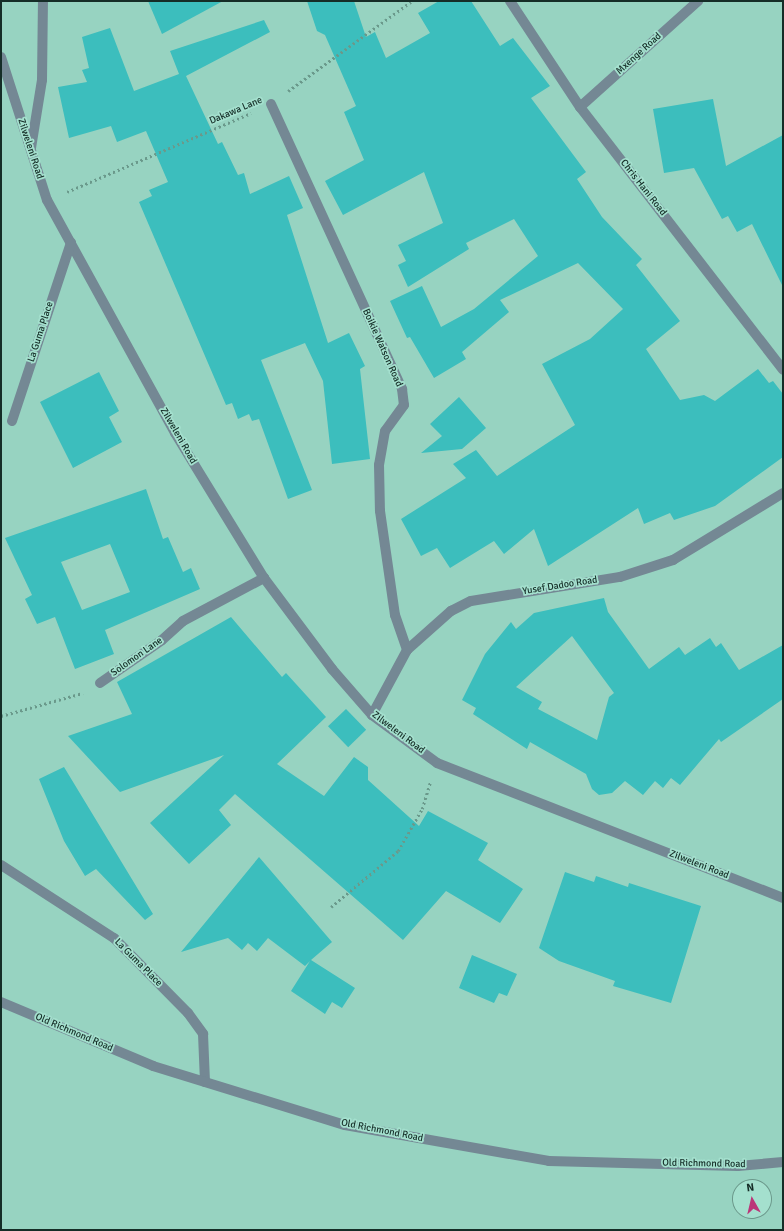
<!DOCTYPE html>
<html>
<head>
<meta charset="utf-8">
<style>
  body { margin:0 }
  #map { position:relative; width:784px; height:1231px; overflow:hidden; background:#97d3c1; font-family:Signika,sans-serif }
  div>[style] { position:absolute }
  .building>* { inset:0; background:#3cbebd; transform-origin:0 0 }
  .path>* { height:2.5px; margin-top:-1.25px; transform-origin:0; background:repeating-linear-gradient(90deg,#6a998b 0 2px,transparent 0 5px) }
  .minor>* { height:10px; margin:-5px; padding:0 5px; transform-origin:5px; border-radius:5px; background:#748894 }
  .tertiary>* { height:10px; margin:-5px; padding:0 5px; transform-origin:5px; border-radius:5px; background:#748894 }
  span { translate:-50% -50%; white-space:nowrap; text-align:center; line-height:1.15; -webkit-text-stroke:3.5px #a4e0ce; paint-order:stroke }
  .street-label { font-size:10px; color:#152d27 }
  .frame { position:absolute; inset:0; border:2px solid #152d27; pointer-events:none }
  .north { position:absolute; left:732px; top:1179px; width:40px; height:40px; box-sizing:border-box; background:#a4e0ce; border:1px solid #6b988b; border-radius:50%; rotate:352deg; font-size:11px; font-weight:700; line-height:16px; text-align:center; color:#152d27 }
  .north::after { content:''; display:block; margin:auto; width:14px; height:18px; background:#bb3679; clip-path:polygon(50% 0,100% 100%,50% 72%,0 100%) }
</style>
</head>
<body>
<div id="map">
  <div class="building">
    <div style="clip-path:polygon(148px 1px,223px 1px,162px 34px)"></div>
    <div style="clip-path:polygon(307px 1px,354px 1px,366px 37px,375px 32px,386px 58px,430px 33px,418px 13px,439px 1px,471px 1px,500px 46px,513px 38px,550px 86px,531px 98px,586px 172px,577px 179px,602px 217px,642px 259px,636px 265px,680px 321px,646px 349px,680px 400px,704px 395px,715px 401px,758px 369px,769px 383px,773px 381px,783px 394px,783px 457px,715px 506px,674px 520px,670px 513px,644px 524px,638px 508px,548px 566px,534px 529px,504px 554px,494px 541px,450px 568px,437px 548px,421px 556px,401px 519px,466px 478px,453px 464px,476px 450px,497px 476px,575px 425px,542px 364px,590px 339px,623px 309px,578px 263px,500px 300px,509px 312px,462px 352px,466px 359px,434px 378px,410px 337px,407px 338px,390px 301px,422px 286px,441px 327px,474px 309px,538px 256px,514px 219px,466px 243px,469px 249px,408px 287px,398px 265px,406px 261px,398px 245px,443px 223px,424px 172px,343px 215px,325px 181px,364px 160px,344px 112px,356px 106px,325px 35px,317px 31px)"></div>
    <div style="clip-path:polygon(264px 20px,270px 32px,186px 76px,218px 144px,222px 142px,238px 175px,244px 173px,250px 194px,289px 176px,303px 208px,287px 215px,328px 343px,349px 333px,365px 366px,360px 369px,370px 459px,332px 464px,323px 381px,305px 343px,261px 360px,312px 490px,288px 499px,259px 419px,252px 421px,249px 414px,238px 419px,232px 403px,226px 405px,139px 202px,152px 196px,149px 190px,168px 182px,146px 131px,117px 142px,111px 126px,69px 138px,58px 87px,87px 82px,82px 70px,89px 68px,82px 37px,110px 28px,134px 91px,179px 74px,170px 51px)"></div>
    <div style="clip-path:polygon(713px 99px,726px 166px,783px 135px,783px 287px,752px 224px,737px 232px,728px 216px,722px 219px,694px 168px,664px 173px,653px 109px)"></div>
    <div style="clip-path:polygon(99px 372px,119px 411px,109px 417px,122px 442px,73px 468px,40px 402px)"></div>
    <div style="clip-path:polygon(459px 397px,486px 428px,462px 449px,421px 453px,442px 436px,430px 424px)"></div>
    <div style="clip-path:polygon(evenodd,146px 489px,163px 539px,168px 537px,183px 572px,191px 568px,200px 589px,105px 630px,114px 654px,75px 669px,55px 617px,37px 624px,25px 599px,32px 595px,5px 538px,146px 489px,110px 544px,130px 592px,82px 610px,61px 562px,110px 544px)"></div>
    <div style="clip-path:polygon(evenodd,604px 598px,608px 612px,649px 669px,679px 647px,685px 655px,710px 638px,716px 647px,721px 643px,739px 670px,783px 645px,783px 699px,721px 742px,719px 739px,680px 785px,671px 778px,663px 788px,655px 781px,643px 795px,625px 781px,612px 793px,599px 795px,592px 789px,586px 774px,530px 742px,527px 749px,473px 714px,476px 708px,462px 700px,485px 654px,511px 622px,516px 629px,534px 613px,604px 598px,572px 636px,614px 693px,609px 697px,597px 740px,538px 709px,542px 702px,516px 687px,572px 636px)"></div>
    <div style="clip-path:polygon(231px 617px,282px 677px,286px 673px,326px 717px,277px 764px,324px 796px,354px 757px,368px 767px,368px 780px,419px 826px,428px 811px,488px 843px,478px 860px,523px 889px,500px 923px,446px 891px,403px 940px,235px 794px,219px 810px,231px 825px,189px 864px,150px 823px,224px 755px,120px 792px,68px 736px,132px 714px,117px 682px)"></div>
    <div style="left:346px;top:709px;width:29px;height:25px;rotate:46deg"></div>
    <div style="clip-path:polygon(64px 767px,153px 914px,145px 920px,96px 869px,85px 876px,64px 841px,39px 779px)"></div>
    <div style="clip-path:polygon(259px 857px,332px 942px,311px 960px,355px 988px,342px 1008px,332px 1002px,325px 1014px,291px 991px,310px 961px,305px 966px,268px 938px,257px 951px,248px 943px,242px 950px,228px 938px,181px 952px)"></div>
    <div style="clip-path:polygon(565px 872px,594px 882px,596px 876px,628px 887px,629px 883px,701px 906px,671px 1003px,613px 986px,615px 981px,559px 961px,539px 948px)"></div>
    <div style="clip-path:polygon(472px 955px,517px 974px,507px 996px,499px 993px,494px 1003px,459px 988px)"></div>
  </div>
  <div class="path">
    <div style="left:288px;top:91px;width:153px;rotate:-36deg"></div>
    <div style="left:67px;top:192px;width:200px;rotate:-23.2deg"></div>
    <div style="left:1px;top:716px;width:85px;rotate:-15.7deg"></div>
    <div style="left:331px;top:907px;width:87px;rotate:-39.9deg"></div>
    <div style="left:398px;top:851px;width:48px;rotate:-60.3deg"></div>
    <div style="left:422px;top:809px;width:28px;rotate:-73deg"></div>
  </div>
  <div class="minor">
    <div style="left:510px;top:1px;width:127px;rotate:56.6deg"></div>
    <div style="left:580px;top:107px;width:332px;rotate:52.3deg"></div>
    <div style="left:1px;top:57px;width:150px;rotate:72.2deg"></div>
    <div style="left:47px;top:200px;width:266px;rotate:61.2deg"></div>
    <div style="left:175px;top:433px;width:170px;rotate:58.5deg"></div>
    <div style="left:264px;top:578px;width:114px;rotate:53.2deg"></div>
    <div style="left:332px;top:669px;width:61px;rotate:49deg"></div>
    <div style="left:372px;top:715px;width:81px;rotate:36.4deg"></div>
    <div style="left:437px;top:763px;width:371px;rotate:21.3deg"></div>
    <div style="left:271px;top:104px;width:314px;rotate:65.3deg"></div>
    <div style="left:402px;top:389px;width:16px;rotate:83deg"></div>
    <div style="left:404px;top:405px;width:32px;rotate:126deg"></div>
    <div style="left:385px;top:431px;width:35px;rotate:100deg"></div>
    <div style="left:379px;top:465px;width:46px;rotate:88.8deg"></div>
    <div style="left:380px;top:511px;width:105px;rotate:81.8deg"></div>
    <div style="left:395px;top:615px;width:37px;rotate:71deg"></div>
    <div style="left:580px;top:107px;width:159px;rotate:-41.9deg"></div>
    <div style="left:31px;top:148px;width:69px;rotate:-80.8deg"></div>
    <div style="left:42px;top:80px;width:79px;rotate:-89.3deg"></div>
    <div style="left:12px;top:421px;width:188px;rotate:-71.7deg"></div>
    <div style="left:100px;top:683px;width:75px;rotate:-34.7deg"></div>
    <div style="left:162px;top:640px;width:28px;rotate:-42deg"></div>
    <div style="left:183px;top:621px;width:92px;rotate:-28deg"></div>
    <div style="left:372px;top:715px;width:74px;rotate:-61.7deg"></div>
    <div style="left:407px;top:650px;width:59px;rotate:-41.6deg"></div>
    <div style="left:451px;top:611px;width:22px;rotate:-27deg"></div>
    <div style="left:471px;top:601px;width:151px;rotate:-9.2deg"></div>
    <div style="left:620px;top:577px;width:56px;rotate:-17.8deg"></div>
    <div style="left:673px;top:560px;width:129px;rotate:-31.3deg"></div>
    <div style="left:1px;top:865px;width:135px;rotate:32.9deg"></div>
    <div style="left:114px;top:938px;width:105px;rotate:45.4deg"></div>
    <div style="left:188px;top:1013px;width:26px;rotate:54deg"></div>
    <div style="left:203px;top:1034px;width:48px;rotate:87.6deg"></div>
  </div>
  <div class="tertiary">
    <div style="left:1px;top:1002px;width:165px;rotate:22.8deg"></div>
    <div style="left:153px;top:1066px;width:201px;rotate:17.1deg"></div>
    <div style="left:345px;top:1125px;width:207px;rotate:10deg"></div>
    <div style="left:549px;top:1161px;width:189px;rotate:1.5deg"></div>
    <div style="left:738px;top:1166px;width:45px;rotate:-5.1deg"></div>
  </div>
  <div class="street-label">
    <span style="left:639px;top:54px;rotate:-42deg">Mxenge Road</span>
    <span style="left:236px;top:111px;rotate:-23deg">Dakawa Lane</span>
    <span style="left:30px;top:149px;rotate:72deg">Zilweleni Road</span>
    <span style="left:643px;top:188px;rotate:52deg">Chris Hani Road</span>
    <span style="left:41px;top:332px;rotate:-72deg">La Guma Place</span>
    <span style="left:382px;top:348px;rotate:66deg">Boikie Watson Road</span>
    <span style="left:178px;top:436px;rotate:60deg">Zilweleni Road</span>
    <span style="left:560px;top:586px;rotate:-9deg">Yusef Dadoo Road</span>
    <span style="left:137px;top:657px;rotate:-35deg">Solomon Lane</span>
    <span style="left:398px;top:733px;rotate:37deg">Zilweleni Road</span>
    <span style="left:699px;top:865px;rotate:21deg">Zilweleni Road</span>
    <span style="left:138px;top:963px;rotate:45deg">La Guma Place</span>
    <span style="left:74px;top:1033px;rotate:23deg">Old Richmond Road</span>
    <span style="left:382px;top:1131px;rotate:11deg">Old Richmond Road</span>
    <span style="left:704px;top:1164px;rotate:1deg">Old Richmond Road</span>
  </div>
  <div class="frame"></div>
  <div class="north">N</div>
</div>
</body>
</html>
